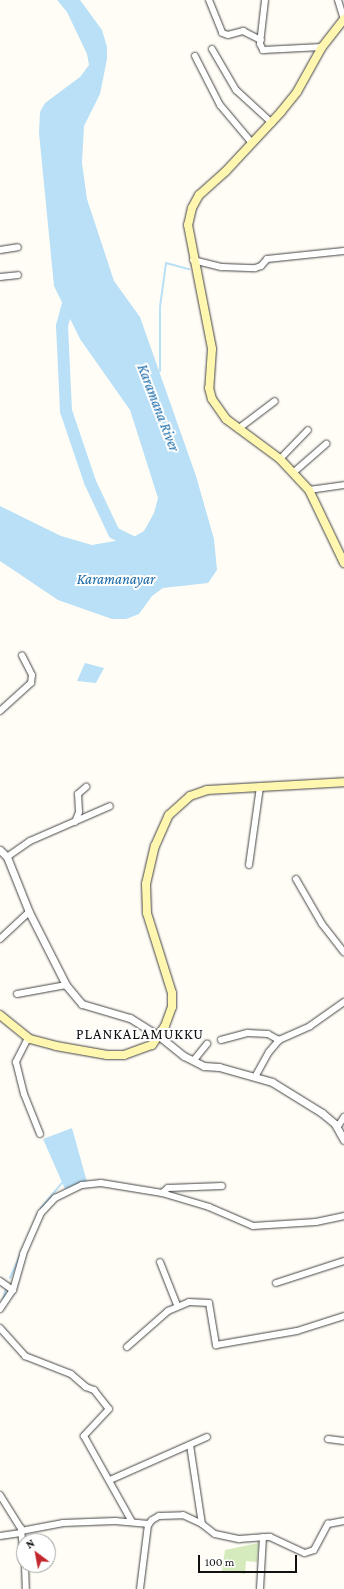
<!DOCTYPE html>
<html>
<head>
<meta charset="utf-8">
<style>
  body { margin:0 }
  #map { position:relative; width:344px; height:1589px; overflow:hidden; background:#fffdf5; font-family:"Crimson Pro",serif }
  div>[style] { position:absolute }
  .green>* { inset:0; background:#d5ebbd }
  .water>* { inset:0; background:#b9e0f7 }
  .stream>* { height:2px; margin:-1px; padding:0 1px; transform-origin:1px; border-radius:1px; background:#b9e0f7 }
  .river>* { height:12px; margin:-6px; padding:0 6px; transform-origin:6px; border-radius:6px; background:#b9e0f7 }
  .roads { filter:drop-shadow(0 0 1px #444) drop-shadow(0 0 1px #444) }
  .minor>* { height:6px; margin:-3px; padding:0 3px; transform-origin:3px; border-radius:3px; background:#fff }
  .tertiary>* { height:7px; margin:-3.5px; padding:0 3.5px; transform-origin:3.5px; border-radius:3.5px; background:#fff }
  .secondary>* { height:8px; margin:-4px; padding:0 4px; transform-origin:4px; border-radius:4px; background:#fff6b0 }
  span { translate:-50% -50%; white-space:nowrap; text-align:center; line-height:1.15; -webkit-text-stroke:4px #fff; paint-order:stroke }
  .water-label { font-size:15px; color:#1768a6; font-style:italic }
  .neighbourhood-label { font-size:15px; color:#111; letter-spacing:1px }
  .north { position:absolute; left:16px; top:1533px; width:40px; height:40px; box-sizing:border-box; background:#fff; border:1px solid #a0a0a0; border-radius:50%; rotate:328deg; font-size:11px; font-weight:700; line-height:16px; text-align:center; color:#111 }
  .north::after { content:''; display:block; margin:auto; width:14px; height:18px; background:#c4262e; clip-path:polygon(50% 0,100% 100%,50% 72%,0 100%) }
  .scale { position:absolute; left:198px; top:1555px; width:99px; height:18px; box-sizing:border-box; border:2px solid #111; border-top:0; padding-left:5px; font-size:12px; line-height:14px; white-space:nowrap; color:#111; -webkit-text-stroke:3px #fff; paint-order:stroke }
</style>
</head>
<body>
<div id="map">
  <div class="green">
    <div style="clip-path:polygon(259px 1543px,257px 1562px,246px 1561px,245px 1574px,222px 1571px,225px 1550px)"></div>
  </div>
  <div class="water">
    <div style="clip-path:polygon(57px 0,80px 0,102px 30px,107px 47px,107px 59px,100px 94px,84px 126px,82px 163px,87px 199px,114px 281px,140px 317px,196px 476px,214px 539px,217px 570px,208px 583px,163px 588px,152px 596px,139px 614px,126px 619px,112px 619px,58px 600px,0 561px,0 506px,61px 536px,92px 545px,132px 538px,144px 531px,154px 513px,158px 498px,130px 410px,80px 339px,54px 286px,39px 133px,40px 112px,45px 103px,80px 77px,89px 65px,87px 54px,67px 12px)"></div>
    <div style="clip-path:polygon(85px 663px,104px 668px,96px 683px,77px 681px)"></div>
    <div style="clip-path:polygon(72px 1128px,87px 1182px,65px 1189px,43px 1139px)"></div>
  </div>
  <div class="stream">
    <div style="left:160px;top:371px;width:64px;rotate:-90deg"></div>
    <div style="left:160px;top:307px;width:44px;rotate:-82.2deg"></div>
    <div style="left:166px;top:263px;width:24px;rotate:15deg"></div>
    <div style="left:41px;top:1208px;width:35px;rotate:-50deg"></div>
    <div style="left:10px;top:1278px;width:72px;rotate:-66.3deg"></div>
    <div style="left:2px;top:1303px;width:16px;rotate:-75deg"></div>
  </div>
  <div class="river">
    <div style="left:70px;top:296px;width:31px;rotate:105deg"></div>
    <div style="left:62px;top:326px;width:85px;rotate:87.3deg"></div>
    <div style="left:66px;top:411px;width:75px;rotate:71.3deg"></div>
    <div style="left:90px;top:482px;width:56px;rotate:64.8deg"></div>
    <div style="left:114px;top:533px;width:30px;rotate:26deg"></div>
  </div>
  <div class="roads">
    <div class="minor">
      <div style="left:209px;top:0;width:35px;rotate:68deg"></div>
      <div style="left:222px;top:33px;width:6px;rotate:18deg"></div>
      <div style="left:228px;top:35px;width:16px;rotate:-15deg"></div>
      <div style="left:243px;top:31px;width:20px;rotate:27deg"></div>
      <div style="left:265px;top:0;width:44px;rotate:96.5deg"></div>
      <div style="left:260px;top:44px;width:7px;rotate:63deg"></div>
      <div style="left:263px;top:50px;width:59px;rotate:-2.9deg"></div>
      <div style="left:338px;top:0;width:21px;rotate:73deg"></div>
      <div style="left:212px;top:49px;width:48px;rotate:59.7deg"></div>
      <div style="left:236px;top:90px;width:49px;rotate:42.5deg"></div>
      <div style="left:195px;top:56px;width:55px;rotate:63deg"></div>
      <div style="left:220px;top:105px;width:50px;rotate:49.9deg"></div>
      <div style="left:0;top:250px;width:18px;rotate:-9deg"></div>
      <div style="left:193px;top:260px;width:30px;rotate:14deg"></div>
      <div style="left:222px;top:267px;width:33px;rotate:2deg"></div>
      <div style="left:255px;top:268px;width:6px;rotate:-18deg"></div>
      <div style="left:261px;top:266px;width:9px;rotate:-49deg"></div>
      <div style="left:267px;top:259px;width:77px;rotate:-5.9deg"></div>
      <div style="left:0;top:277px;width:18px;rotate:-6deg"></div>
      <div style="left:238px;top:429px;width:46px;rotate:-37.1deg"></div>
      <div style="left:280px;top:459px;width:40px;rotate:-46deg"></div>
      <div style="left:294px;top:472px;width:43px;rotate:-41.2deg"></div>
      <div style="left:309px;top:490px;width:35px;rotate:-8deg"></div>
      <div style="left:0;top:711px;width:42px;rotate:-42.1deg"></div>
      <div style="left:31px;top:683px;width:8px;rotate:-83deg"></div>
      <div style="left:32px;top:675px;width:22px;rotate:-117deg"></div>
      <div style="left:75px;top:822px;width:11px;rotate:-68deg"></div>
      <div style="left:79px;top:812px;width:18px;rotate:-93deg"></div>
      <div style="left:78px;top:794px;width:11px;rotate:-41deg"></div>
      <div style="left:7px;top:857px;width:28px;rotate:-35deg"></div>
      <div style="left:30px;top:841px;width:87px;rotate:-23.6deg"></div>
      <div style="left:249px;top:865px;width:79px;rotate:-82deg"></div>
      <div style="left:296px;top:879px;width:52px;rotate:60deg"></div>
      <div style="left:322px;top:924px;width:36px;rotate:52deg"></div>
      <div style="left:0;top:939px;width:40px;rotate:-43deg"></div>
      <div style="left:17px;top:994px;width:50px;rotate:-10.4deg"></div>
      <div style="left:28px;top:1038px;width:27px;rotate:117deg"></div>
      <div style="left:16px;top:1062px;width:33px;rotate:76deg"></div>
      <div style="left:24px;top:1094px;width:43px;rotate:68.2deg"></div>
      <div style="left:221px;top:1040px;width:28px;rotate:-15deg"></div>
      <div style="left:248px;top:1033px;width:20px;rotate:3deg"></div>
      <div style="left:268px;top:1034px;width:13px;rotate:29deg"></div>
      <div style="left:194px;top:1060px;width:21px;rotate:-51deg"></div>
      <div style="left:255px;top:1077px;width:29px;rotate:-61deg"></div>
      <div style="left:269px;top:1052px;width:16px;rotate:-50deg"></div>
      <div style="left:279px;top:1040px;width:34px;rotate:-24deg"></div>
      <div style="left:310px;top:1026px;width:42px;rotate:-35.2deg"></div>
      <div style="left:337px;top:1128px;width:13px;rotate:-58deg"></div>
      <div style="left:162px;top:1193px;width:8px;rotate:-40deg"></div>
      <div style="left:168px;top:1188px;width:54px;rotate:-2.1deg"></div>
      <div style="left:160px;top:1262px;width:46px;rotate:68.4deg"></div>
      <div style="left:0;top:1281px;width:16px;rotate:35deg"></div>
      <div style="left:276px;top:1283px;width:71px;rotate:-17.9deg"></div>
      <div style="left:0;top:1309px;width:23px;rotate:-56deg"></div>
      <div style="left:13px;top:1290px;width:37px;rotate:-74deg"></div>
      <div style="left:23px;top:1254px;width:45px;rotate:-66.3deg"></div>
      <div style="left:41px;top:1213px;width:21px;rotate:-47deg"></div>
      <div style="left:55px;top:1198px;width:30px;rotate:-26deg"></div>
      <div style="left:82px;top:1185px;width:19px;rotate:-6deg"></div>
      <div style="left:101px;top:1183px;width:62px;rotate:9.3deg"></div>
      <div style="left:162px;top:1193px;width:49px;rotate:16.6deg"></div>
      <div style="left:209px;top:1207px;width:48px;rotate:23.4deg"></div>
      <div style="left:253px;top:1226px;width:63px;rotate:-3.6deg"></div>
      <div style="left:316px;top:1222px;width:29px;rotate:-12deg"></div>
      <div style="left:0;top:1328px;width:38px;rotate:48deg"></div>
      <div style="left:25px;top:1356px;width:49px;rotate:21.4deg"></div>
      <div style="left:71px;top:1374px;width:20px;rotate:41deg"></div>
      <div style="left:86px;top:1387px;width:9px;rotate:21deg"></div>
      <div style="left:94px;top:1390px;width:24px;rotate:52deg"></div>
      <div style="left:109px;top:1409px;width:37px;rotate:133deg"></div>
      <div style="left:84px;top:1436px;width:98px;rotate:60.8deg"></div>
      <div style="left:127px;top:1347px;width:55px;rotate:-41.3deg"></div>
      <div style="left:168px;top:1311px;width:23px;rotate:-23deg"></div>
      <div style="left:189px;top:1302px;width:20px;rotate:3deg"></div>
      <div style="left:209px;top:1303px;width:43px;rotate:80.5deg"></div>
      <div style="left:216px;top:1345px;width:82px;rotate:-9.8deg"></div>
      <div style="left:297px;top:1331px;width:49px;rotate:-17.7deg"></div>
      <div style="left:328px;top:1439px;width:16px;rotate:7deg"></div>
      <div style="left:190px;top:1445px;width:80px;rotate:81.4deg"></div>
      <div style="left:202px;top:1524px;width:16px;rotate:38deg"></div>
      <div style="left:215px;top:1534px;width:25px;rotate:12deg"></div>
      <div style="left:239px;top:1539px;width:31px;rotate:-4deg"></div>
      <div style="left:270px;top:1537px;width:38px;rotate:25deg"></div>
      <div style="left:305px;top:1553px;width:9px;rotate:-18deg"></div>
      <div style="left:314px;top:1550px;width:30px;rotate:-62deg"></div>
      <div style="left:328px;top:1524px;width:16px;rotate:-11deg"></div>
      <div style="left:110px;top:1480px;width:106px;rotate:-23.9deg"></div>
      <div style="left:0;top:1495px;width:39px;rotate:58deg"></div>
      <div style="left:21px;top:1528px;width:32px;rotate:85deg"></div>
      <div style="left:21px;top:1531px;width:43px;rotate:-10.8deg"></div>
      <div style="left:63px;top:1523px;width:52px;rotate:-2.2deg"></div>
      <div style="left:115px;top:1521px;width:34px;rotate:5deg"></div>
      <div style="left:0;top:1536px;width:21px;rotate:-8deg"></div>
      <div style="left:25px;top:1565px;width:24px;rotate:88deg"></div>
      <div style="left:140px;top:1589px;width:64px;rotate:-82.9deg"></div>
      <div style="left:148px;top:1525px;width:6px;rotate:-51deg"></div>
      <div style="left:152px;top:1520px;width:8px;rotate:-30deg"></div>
      <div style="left:159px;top:1516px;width:24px;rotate:-2deg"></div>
      <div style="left:183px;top:1515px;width:21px;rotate:25deg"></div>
      <div style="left:260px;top:1589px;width:52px;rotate:-86.7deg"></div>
    </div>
    <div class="tertiary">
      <div style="left:0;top:850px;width:10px;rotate:45deg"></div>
      <div style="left:7px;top:857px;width:59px;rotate:68.2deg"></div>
      <div style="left:29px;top:912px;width:82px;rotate:63.1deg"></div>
      <div style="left:66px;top:985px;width:25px;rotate:50deg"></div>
      <div style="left:82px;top:1004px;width:50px;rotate:16.3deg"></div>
      <div style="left:130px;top:1018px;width:34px;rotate:32deg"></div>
      <div style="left:159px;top:1036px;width:32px;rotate:39deg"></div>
      <div style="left:184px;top:1056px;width:22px;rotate:27deg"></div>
      <div style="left:204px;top:1066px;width:15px;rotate:4deg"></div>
      <div style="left:219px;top:1067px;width:55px;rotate:15.8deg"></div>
      <div style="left:272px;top:1082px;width:59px;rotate:31.8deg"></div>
      <div style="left:322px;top:1113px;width:17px;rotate:40deg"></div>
      <div style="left:335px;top:1124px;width:18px;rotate:61deg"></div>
    </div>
    <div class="secondary">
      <div style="left:344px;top:19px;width:36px;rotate:128deg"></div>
      <div style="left:322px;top:47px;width:51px;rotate:119.1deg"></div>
      <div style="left:297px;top:92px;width:26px;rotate:129deg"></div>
      <div style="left:281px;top:112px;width:81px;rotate:133deg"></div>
      <div style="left:226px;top:171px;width:36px;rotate:138deg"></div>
      <div style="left:199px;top:195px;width:15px;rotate:118deg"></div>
      <div style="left:192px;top:208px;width:17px;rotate:103deg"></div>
      <div style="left:188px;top:225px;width:126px;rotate:79deg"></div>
      <div style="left:212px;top:349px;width:39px;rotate:94deg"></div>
      <div style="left:209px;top:388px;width:11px;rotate:75deg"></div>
      <div style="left:212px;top:399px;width:24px;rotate:55deg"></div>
      <div style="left:226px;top:419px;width:67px;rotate:36.5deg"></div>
      <div style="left:280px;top:459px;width:42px;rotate:46.9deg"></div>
      <div style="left:309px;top:490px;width:81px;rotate:64.4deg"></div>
      <div style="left:0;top:1015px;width:38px;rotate:39deg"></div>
      <div style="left:30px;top:1039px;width:27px;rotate:15deg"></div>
      <div style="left:56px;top:1046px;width:52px;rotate:10deg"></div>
      <div style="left:107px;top:1055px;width:17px"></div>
      <div style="left:124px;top:1055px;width:30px;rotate:-20deg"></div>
      <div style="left:152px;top:1045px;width:23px;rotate:-56deg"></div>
      <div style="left:165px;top:1026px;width:20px;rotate:-70deg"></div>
      <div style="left:172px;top:1007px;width:14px;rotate:-90deg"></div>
      <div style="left:172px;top:993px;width:84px;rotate:-107.4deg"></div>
      <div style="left:147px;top:913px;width:29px;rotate:-92deg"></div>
      <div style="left:146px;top:884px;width:39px;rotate:-77deg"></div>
      <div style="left:155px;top:846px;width:34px;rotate:-66deg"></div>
      <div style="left:169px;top:815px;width:28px;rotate:-42deg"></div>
      <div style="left:190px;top:796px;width:18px;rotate:-19deg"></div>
      <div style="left:207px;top:790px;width:137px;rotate:-3.3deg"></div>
    </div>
  </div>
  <div class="water-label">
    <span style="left:158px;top:408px;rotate:69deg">Karamana River</span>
    <span style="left:116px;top:580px">Karamanayar</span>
  </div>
  <div class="neighbourhood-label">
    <span style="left:140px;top:1035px">PLANKALAMUKKU</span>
  </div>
  <div class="north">N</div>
  <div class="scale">100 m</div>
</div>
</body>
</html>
